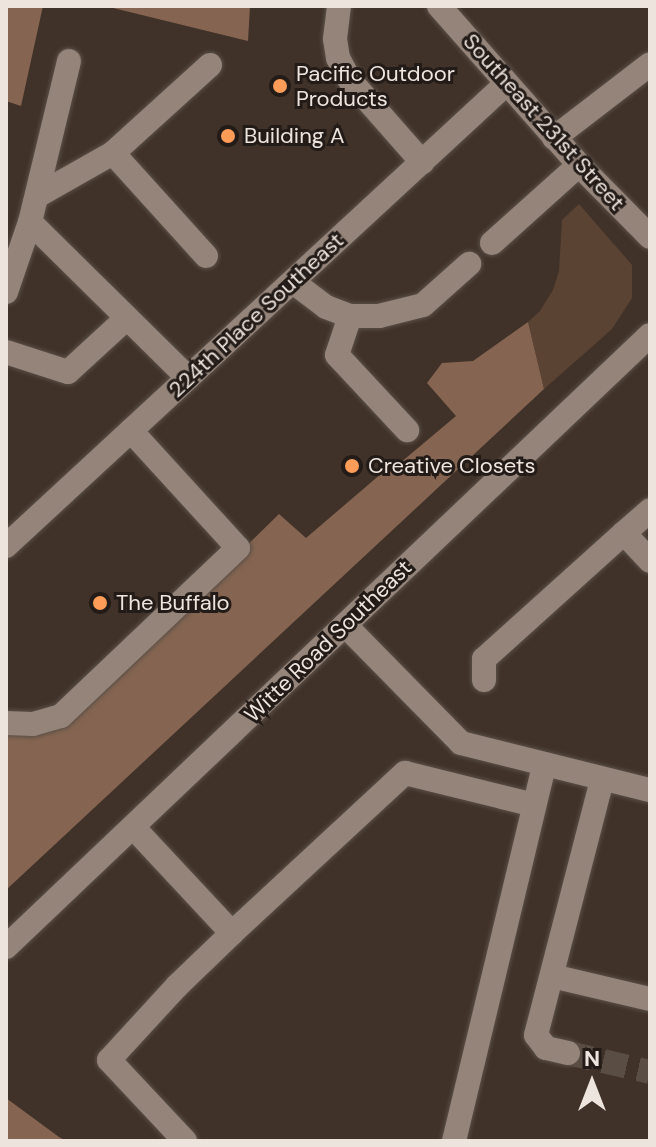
<!DOCTYPE html>
<html>
<head>
<meta charset="utf-8">
<style>
  body { margin:0 }
  #map { position:relative; width:656px; height:1147px; overflow:hidden; background:#403229; font-family:"DM Sans",sans-serif }
  div>[style] { position:absolute }
  .green>* { inset:0; background:#5b4333 }
  .forest>* { inset:0; background:#856551 }
  .minor-tunnel>* { height:24px; margin-top:-12px; transform-origin:0; background:repeating-linear-gradient(90deg,#5a4d44 0 24px,transparent 0 36px) }
  .roads { filter:drop-shadow(0 0 2px #5a4f47) drop-shadow(0 0 2px #5a4f47) }
  .minor>* { height:24px; margin:-12px; padding:0 12px; transform-origin:12px; border-radius:12px; background:#94847a }
  .dots>* { width:22px; height:22px; translate:-50% -50%; box-sizing:border-box; border:4px solid #221b17; border-radius:50% }
  span { translate:-50% -50%; white-space:nowrap; text-align:center; line-height:1.15; -webkit-text-stroke:6px #221b17; paint-order:stroke }
  .poi-label { font-size:22px; color:#ede4de }
  .left { translate:0 -50%; text-align:left }
  .street-label { font-size:22px; color:#ede4de }
  .frame { position:absolute; inset:0; border:8px solid #ede4de; pointer-events:none }
  .north { position:absolute; left:552px; top:1043px; width:80px; height:80px; -webkit-text-stroke:6px #221b17; paint-order:stroke; rotate:0deg; font-size:22px; font-weight:700; line-height:32px; text-align:center; color:#ede4de }
  .north::after { content:''; display:block; margin:auto; width:28px; height:36px; background:#ede4de; clip-path:polygon(50% 0,100% 100%,50% 72%,0 100%) }
</style>
</head>
<body>
<div id="map">
  <div class="green">
    <div style="clip-path:polygon(579px 204px,632px 265px,632px 298px,612px 329px,544px 389px,528px 322px,540px 311px,553px 290px,559px 271px,562px 220px)"></div>
  </div>
  <div class="forest">
    <div style="clip-path:polygon(6px 6px,43px 6px,21px 106px,6px 101px)"></div>
    <div style="clip-path:polygon(105px 6px,250px 6px,248px 41px)"></div>
    <div style="clip-path:polygon(528px 322px,544px 389px,6px 890px,6px 733px,64px 724px,279px 514px,306px 538px,382px 473px,387px 474px,456px 416px,427px 383px,442px 363px,473px 361px)"></div>
    <div style="clip-path:polygon(6px 1098px,59px 1137px,66px 1141px,6px 1141px)"></div>
  </div>
  <div class="minor-tunnel">
    <div style="left:568px;top:1053px;width:84px;rotate:13deg"></div>
  </div>
  <div class="roads">
    <div class="minor">
      <div style="left:339px;top:6px;width:33px;rotate:97deg"></div>
      <div style="left:335px;top:39px;width:19px;rotate:81deg"></div>
      <div style="left:338px;top:58px;width:24px;rotate:62deg"></div>
      <div style="left:349px;top:79px;width:111px;rotate:48.7deg"></div>
      <div style="left:439px;top:6px;width:212px;rotate:48.6deg"></div>
      <div style="left:579px;top:165px;width:101px;rotate:45.4deg"></div>
      <div style="left:69px;top:61px;width:166px;rotate:103.6deg"></div>
      <div style="left:30px;top:222px;width:222px;rotate:44.6deg"></div>
      <div style="left:554px;top:138px;width:121px;rotate:-37.6deg"></div>
      <div style="left:37px;top:196px;width:87px;rotate:-29.5deg"></div>
      <div style="left:492px;top:243px;width:117px;rotate:-41.9deg"></div>
      <div style="left:206px;top:256px;width:139px;rotate:-132.1deg"></div>
      <div style="left:113px;top:153px;width:131px;rotate:-42.2deg"></div>
      <div style="left:293px;top:282px;width:41px;rotate:37.1deg"></div>
      <div style="left:326px;top:307px;width:26px;rotate:21deg"></div>
      <div style="left:350px;top:316px;width:29px"></div>
      <div style="left:379px;top:316px;width:45px;rotate:-14deg"></div>
      <div style="left:423px;top:305px;width:62px;rotate:-41.7deg"></div>
      <div style="left:6px;top:292px;width:74px;rotate:-71.1deg"></div>
      <div style="left:350px;top:316px;width:41px;rotate:108.4deg"></div>
      <div style="left:337px;top:355px;width:103px;rotate:47deg"></div>
      <div style="left:6px;top:352px;width:65px;rotate:17.9deg"></div>
      <div style="left:68px;top:372px;width:80px;rotate:-42.5deg"></div>
      <div style="left:624px;top:533px;width:35px;rotate:-41deg"></div>
      <div style="left:6px;top:546px;width:681px;rotate:-42.74deg"></div>
      <div style="left:345px;top:625px;width:165px;rotate:45.5deg"></div>
      <div style="left:461px;top:743px;width:195px;rotate:14deg"></div>
      <div style="left:484px;top:680px;width:21px;rotate:-90deg"></div>
      <div style="left:484px;top:659px;width:188px;rotate:-42deg"></div>
      <div style="left:624px;top:533px;width:38px;rotate:47deg"></div>
      <div style="left:6px;top:723px;width:27px;rotate:2deg"></div>
      <div style="left:33px;top:724px;width:29px;rotate:-16deg"></div>
      <div style="left:61px;top:716px;width:244px;rotate:-43.5deg"></div>
      <div style="left:238px;top:548px;width:159px;rotate:-132.4deg"></div>
      <div style="left:133px;top:827px;width:145px;rotate:47deg"></div>
      <div style="left:232px;top:933px;width:236px;rotate:-42.8deg"></div>
      <div style="left:405px;top:773px;width:133px;rotate:13.9deg"></div>
      <div style="left:6px;top:947px;width:888px;rotate:-43.54deg"></div>
      <div style="left:552px;top:976px;width:101px;rotate:13.2deg"></div>
      <div style="left:568px;top:1053px;width:23px;rotate:-167deg"></div>
      <div style="left:546px;top:1048px;width:16px;rotate:-128deg"></div>
      <div style="left:536px;top:1035px;width:264px;rotate:-75.5deg"></div>
      <div style="left:185px;top:1141px;width:111px;rotate:-133.2deg"></div>
      <div style="left:109px;top:1060px;width:100px;rotate:-47.4deg"></div>
      <div style="left:177px;top:986px;width:76px;rotate:-43.9deg"></div>
      <div style="left:454px;top:1141px;width:386px;rotate:-76.5deg"></div>
    </div>
  </div>
  <div class="dots">
    <div style="left:280px;top:86px;background:#fe9c58"></div>
    <div style="left:228px;top:136px;background:#fe9c58"></div>
    <div style="left:352px;top:466px;background:#fe9c58"></div>
    <div style="left:100px;top:603px;background:#fe9c58"></div>
  </div>
  <div class="poi-label">
    <span class="left" style="left:296px;top:86px">Pacific Outdoor<br>Products</span>
    <span class="left" style="left:244px;top:136px">Building A</span>
    <span class="left" style="left:368px;top:466px">Creative Closets</span>
    <span class="left" style="left:116px;top:603px">The Buffalo</span>
  </div>
  <div class="street-label">
    <span style="left:544px;top:122px;rotate:48deg">Southeast 231st Street</span>
    <span style="left:256px;top:315px;rotate:-43deg">224th Place Southeast</span>
    <span style="left:328px;top:641px;rotate:-44deg">Witte Road Southeast</span>
  </div>
  <div class="frame"></div>
  <div class="north">N</div>
</div>
</body>
</html>
